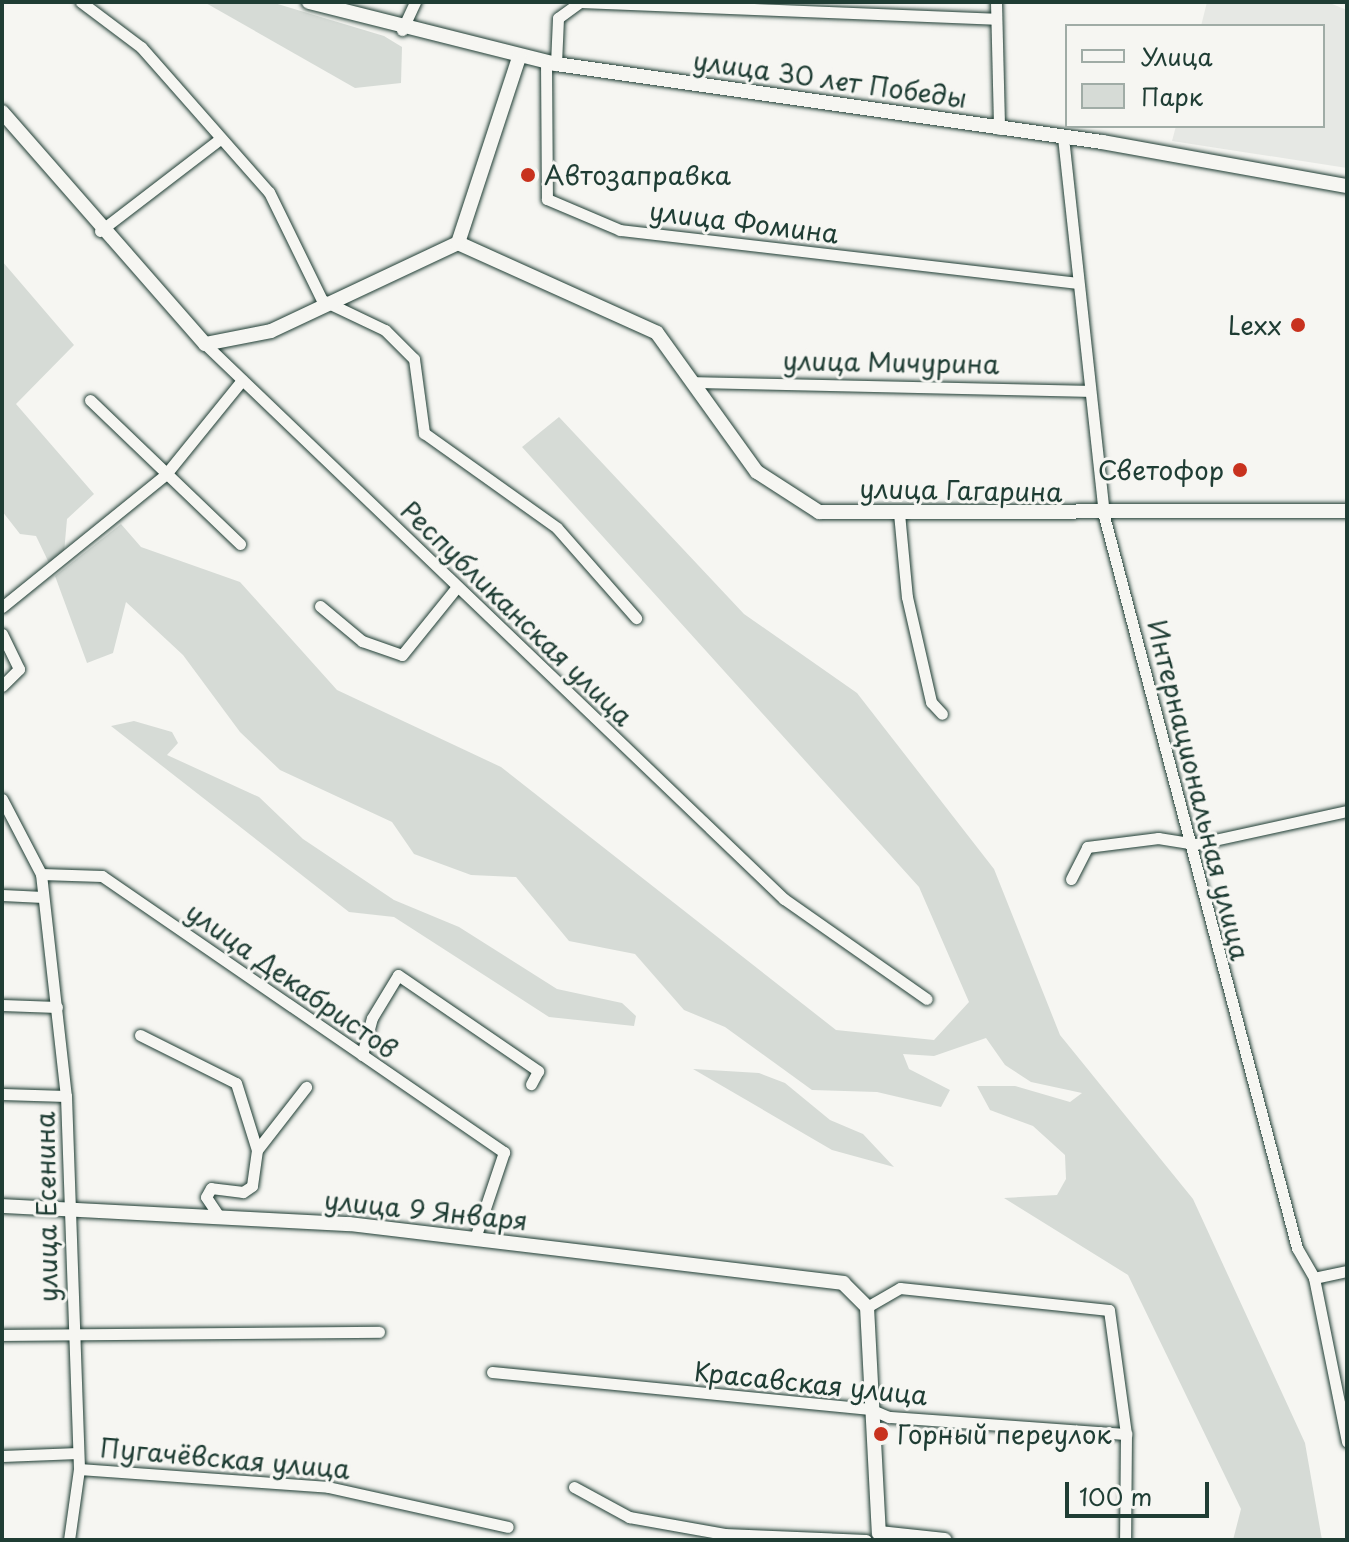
<!DOCTYPE html>
<html>
<head>
<meta charset="utf-8">
<style>
  body { margin:0 }
  #map { position:relative; width:1349px; height:1542px; overflow:hidden; background:#f6f6f2; font-family:"Playpen Sans",sans-serif }
  div>[style] { position:absolute }
  .built>* { inset:0; background:#e6e8e4 }
  .green>* { inset:0; background:#d6dbd6 }
  .roads { filter:drop-shadow(0 0 2px #1f3d34) drop-shadow(0 0 2px #1f3d34) }
  .street>* { height:11px; margin:-5.5px; padding:0 5.5px; transform-origin:5.5px; border-radius:5.5px; background:#f6f6f2 }
  .secondary>* { height:14px; margin:-7px; padding:0 7px; transform-origin:7px; border-radius:7px; background:#f6f6f2 }
  .dots>* { width:22px; height:22px; translate:-50% -50%; box-sizing:border-box; border:4px solid #f6f6f2; border-radius:50% }
  span { translate:-50% -50%; white-space:nowrap; text-align:center; line-height:1.15; -webkit-text-stroke:6px #f6f6f2; paint-order:stroke }
  .street-label { font-size:26px; color:#1f3d34 }
  .poi-label { font-size:26px; color:#1f3d34 }
  .left { translate:0 -50%; text-align:left }
  .right { translate:-100% -50%; text-align:right }
  .frame { position:absolute; inset:0; border:4px solid #1f3d34; pointer-events:none }
  .legend { position:absolute; left:1065px; top:24px; width:260px; height:104px; box-sizing:border-box; background:#f6f6f2; border:2px solid #a0aca6; margin:0; padding:10px 14px; list-style:none; font-size:24px; color:#1f3d34 }
  .legend li { display:flex; align-items:center; gap:16px; height:40px }
  .legend b { width:40px; border:2px solid #a0aca6 }
  .scale { position:absolute; left:1065px; top:1482px; width:144px; height:36px; box-sizing:border-box; border:4px solid #1f3d34; border-top:0; padding-left:10px; font-size:24px; line-height:28px; white-space:nowrap; color:#1f3d34; -webkit-text-stroke:6px #f6f6f2; paint-order:stroke }
</style>
</head>
<body>
<div id="map">
  <div class="built">
    <div style="clip-path:polygon(1207px 2px,1327px 2px,1347px 10px,1347px 168px,1172px 141px,1176px 126px,1323px 126px,1323px 26px,1201px 26px)"></div>
  </div>
  <div class="green">
    <div style="clip-path:polygon(204px 2px,271px 2px,384px 36px,402px 47px,401px 83px,355px 88px)"></div>
    <div style="clip-path:polygon(2px 261px,74px 345px,16px 404px,94px 494px,67px 519px,64px 553px,49px 563px,36px 536px,20px 534px,2px 511px)"></div>
    <div style="clip-path:polygon(559px 417px,744px 614px,857px 693px,994px 869px,1060px 1035px,1193px 1199px,1305px 1443px,1322px 1540px,1233px 1540px,1241px 1509px,1128px 1275px,1004px 1198px,1057px 1195px,1066px 1179px,1065px 1155px,1033px 1126px,990px 1110px,977px 1086px,1015px 1086px,1070px 1102px,1082px 1093px,1031px 1082px,1005px 1065px,986px 1038px,934px 1056px,903px 1054px,909px 1069px,950px 1090px,941px 1107px,877px 1092px,812px 1090px,725px 1027px,684px 1010px,635px 954px,569px 941px,516px 877px,471px 875px,414px 854px,392px 822px,280px 770px,240px 732px,183px 655px,126px 602px,113px 653px,87px 663px,55px 576px,121px 524px,141px 547px,240px 582px,337px 690px,501px 767px,836px 1030px,934px 1040px,969px 1002px,919px 887px,522px 447px)"></div>
    <div style="clip-path:polygon(134px 721px,172px 732px,178px 743px,167px 755px,259px 797px,303px 839px,394px 900px,459px 927px,557px 989px,622px 1003px,636px 1016px,634px 1026px,549px 1017px,394px 917px,349px 912px,111px 726px)"></div>
    <div style="clip-path:polygon(693px 1069px,759px 1073px,785px 1083px,830px 1120px,863px 1134px,894px 1167px,832px 1150px)"></div>
  </div>
  <div class="roads">
    <div class="street">
      <div style="left:81px;top:2px;width:75px;rotate:36.9deg"></div>
      <div style="left:141px;top:47px;width:193px;rotate:48.6deg"></div>
      <div style="left:269px;top:192px;width:120px;rotate:63.9deg"></div>
      <div style="left:322px;top:300px;width:70px;rotate:25.5deg"></div>
      <div style="left:385px;top:330px;width:41px;rotate:45deg"></div>
      <div style="left:414px;top:359px;width:75px;rotate:82.3deg"></div>
      <div style="left:424px;top:433px;width:163px;rotate:35.5deg"></div>
      <div style="left:557px;top:528px;width:120px;rotate:48.7deg"></div>
      <div style="left:996px;top:2px;width:127px;rotate:88.6deg"></div>
      <div style="left:402px;top:30px;width:31px;rotate:-65deg"></div>
      <div style="left:546px;top:62px;width:137px;rotate:89.6deg"></div>
      <div style="left:547px;top:199px;width:79px;rotate:23deg"></div>
      <div style="left:620px;top:230px;width:460px;rotate:6.6deg"></div>
      <div style="left:556px;top:64px;width:46px;rotate:-87.5deg"></div>
      <div style="left:558px;top:18px;width:27px;rotate:-36deg"></div>
      <div style="left:580px;top:2px;width:416px;rotate:2.3deg"></div>
      <div style="left:1063px;top:137px;width:381px;rotate:83.8deg"></div>
      <div style="left:1104px;top:516px;width:757px;rotate:75.23deg"></div>
      <div style="left:1297px;top:1248px;width:34px;rotate:60deg"></div>
      <div style="left:1314px;top:1278px;width:167px;rotate:78.6deg"></div>
      <div style="left:100px;top:231px;width:151px;rotate:-37.5deg"></div>
      <div style="left:205px;top:344px;width:802px;rotate:43.79deg"></div>
      <div style="left:784px;top:899px;width:174px;rotate:35deg"></div>
      <div style="left:692px;top:382px;width:396px;rotate:1.3deg"></div>
      <div style="left:90px;top:400px;width:208px;rotate:43.8deg"></div>
      <div style="left:899px;top:513px;width:84px;rotate:84.6deg"></div>
      <div style="left:907px;top:597px;width:108px;rotate:77.1deg"></div>
      <div style="left:931px;top:702px;width:16px;rotate:47deg"></div>
      <div style="left:320px;top:606px;width:55px;rotate:39.8deg"></div>
      <div style="left:362px;top:641px;width:42px;rotate:19.3deg"></div>
      <div style="left:402px;top:655px;width:86px;rotate:-51.1deg"></div>
      <div style="left:2px;top:607px;width:211px;rotate:-39deg"></div>
      <div style="left:166px;top:474px;width:121px;rotate:-51deg"></div>
      <div style="left:2px;top:634px;width:39px;rotate:64deg"></div>
      <div style="left:19px;top:669px;width:24px;rotate:135deg"></div>
      <div style="left:2px;top:799px;width:85px;rotate:62.5deg"></div>
      <div style="left:41px;top:874px;width:223px;rotate:83.6deg"></div>
      <div style="left:66px;top:1096px;width:373px;rotate:88deg"></div>
      <div style="left:79px;top:1469px;width:72px;rotate:98deg"></div>
      <div style="left:41px;top:874px;width:61px;rotate:1.9deg"></div>
      <div style="left:102px;top:876px;width:488px;rotate:34.5deg"></div>
      <div style="left:504px;top:1152px;width:91px;rotate:108.6deg"></div>
      <div style="left:1071px;top:879px;width:36px;rotate:-63deg"></div>
      <div style="left:1087px;top:847px;width:72px;rotate:-7.2deg"></div>
      <div style="left:1158px;top:838px;width:38px;rotate:9deg"></div>
      <div style="left:1196px;top:844px;width:155px;rotate:-12.3deg"></div>
      <div style="left:2px;top:895px;width:41px;rotate:2.8deg"></div>
      <div style="left:2px;top:1005px;width:55px;rotate:2.1deg"></div>
      <div style="left:140px;top:1035px;width:107px;rotate:26.6deg"></div>
      <div style="left:236px;top:1083px;width:70px;rotate:72.6deg"></div>
      <div style="left:257px;top:1150px;width:36px;rotate:98deg"></div>
      <div style="left:252px;top:1186px;width:11px;rotate:146deg"></div>
      <div style="left:243px;top:1192px;width:32px;rotate:-173deg"></div>
      <div style="left:211px;top:1188px;width:10px;rotate:119deg"></div>
      <div style="left:206px;top:1197px;width:25px;rotate:56deg"></div>
      <div style="left:362px;top:1055px;width:38px;rotate:-75deg"></div>
      <div style="left:372px;top:1018px;width:50px;rotate:-58.8deg"></div>
      <div style="left:398px;top:975px;width:170px;rotate:34.4deg"></div>
      <div style="left:538px;top:1071px;width:15px;rotate:118deg"></div>
      <div style="left:2px;top:1094px;width:64px;rotate:1.8deg"></div>
      <div style="left:257px;top:1150px;width:80px;rotate:-52.1deg"></div>
      <div style="left:1314px;top:1278px;width:34px;rotate:-12deg"></div>
      <div style="left:867px;top:1307px;width:38px;rotate:-30deg"></div>
      <div style="left:900px;top:1288px;width:210px;rotate:6deg"></div>
      <div style="left:1109px;top:1310px;width:125px;rotate:82.2deg"></div>
      <div style="left:1126px;top:1434px;width:106px;rotate:90.5deg"></div>
      <div style="left:2px;top:1335px;width:377px;rotate:-0.5deg"></div>
      <div style="left:492px;top:1372px;width:380px;rotate:5.6deg"></div>
      <div style="left:870px;top:1409px;width:21px;rotate:23deg"></div>
      <div style="left:889px;top:1417px;width:238px;rotate:4.1deg"></div>
      <div style="left:2px;top:1456px;width:76px;rotate:-2.3deg"></div>
      <div style="left:79px;top:1469px;width:250px;rotate:4.1deg"></div>
      <div style="left:328px;top:1487px;width:184px;rotate:12.5deg"></div>
      <div style="left:574px;top:1487px;width:63px;rotate:28.6deg"></div>
      <div style="left:629px;top:1517px;width:97px;rotate:10.1deg"></div>
      <div style="left:724px;top:1534px;width:142px;rotate:2.4deg"></div>
    </div>
    <div class="secondary">
      <div style="left:309px;top:2px;width:255px;rotate:14.1deg"></div>
      <div style="left:556px;top:64px;width:552px;rotate:8.13deg"></div>
      <div style="left:1102px;top:142px;width:249px;rotate:10.2deg"></div>
      <div style="left:2px;top:112px;width:308px;rotate:48.8deg"></div>
      <div style="left:205px;top:344px;width:67px;rotate:-11.1deg"></div>
      <div style="left:271px;top:331px;width:207px;rotate:-25.2deg"></div>
      <div style="left:458px;top:243px;width:218px;rotate:24.3deg"></div>
      <div style="left:657px;top:333px;width:171px;rotate:54.3deg"></div>
      <div style="left:757px;top:472px;width:74px;rotate:32.8deg"></div>
      <div style="left:819px;top:512px;width:528px;rotate:-0.11deg"></div>
      <div style="left:458px;top:243px;width:196px;rotate:-71.8deg"></div>
      <div style="left:2px;top:1206px;width:347px;rotate:3deg"></div>
      <div style="left:349px;top:1224px;width:498px;rotate:6.8deg"></div>
      <div style="left:843px;top:1283px;width:34px;rotate:45deg"></div>
      <div style="left:867px;top:1307px;width:226px;rotate:87deg"></div>
      <div style="left:879px;top:1533px;width:66px;rotate:6.1deg"></div>
    </div>
  </div>
  <div class="dots">
    <div style="left:528px;top:175px;background:#c8321e"></div>
    <div style="left:1298px;top:325px;background:#c8321e"></div>
    <div style="left:1240px;top:470px;background:#c8321e"></div>
    <div style="left:881px;top:1434px;background:#c8321e"></div>
  </div>
  <div class="street-label">
    <span style="left:830px;top:79px;rotate:8deg">улица 30 лет Победы</span>
    <span style="left:744px;top:222px;rotate:7deg">улица Фомина</span>
    <span style="left:891px;top:362px;rotate:1deg">улица Мичурина</span>
    <span style="left:961px;top:490px;rotate:1deg">улица Гагарина</span>
    <span style="left:517px;top:613px;rotate:44deg">Республиканская улица</span>
    <span style="left:1199px;top:790px;rotate:76deg">Интернациональная улица</span>
    <span style="left:292px;top:980px;rotate:35deg">улица Декабристов</span>
    <span style="left:46px;top:1207px;rotate:-91deg">улица Есенина</span>
    <span style="left:426px;top:1210px;rotate:6deg">улица 9 Января</span>
    <span style="left:811px;top:1383px;rotate:6deg">Красавская улица</span>
    <span style="left:225px;top:1458px;rotate:5deg">Пугачёвская улица</span>
  </div>
  <div class="poi-label">
    <span class="left" style="left:544px;top:175px">Автозаправка</span>
    <span class="right" style="left:1282px;top:325px">Lexx</span>
    <span class="right" style="left:1224px;top:470px">Светофор</span>
    <span class="left" style="left:897px;top:1434px">Горный переулок</span>
  </div>
  <div class="frame"></div>
  <ul class="legend">
  <li><b style="height:10px;background:#f6f6f2"></b>Улица</li>
  <li><b style="height:22px;background:#d6dbd6"></b>Парк</li>
  </ul>
  <div class="scale">100 m</div>
</div>
</body>
</html>
